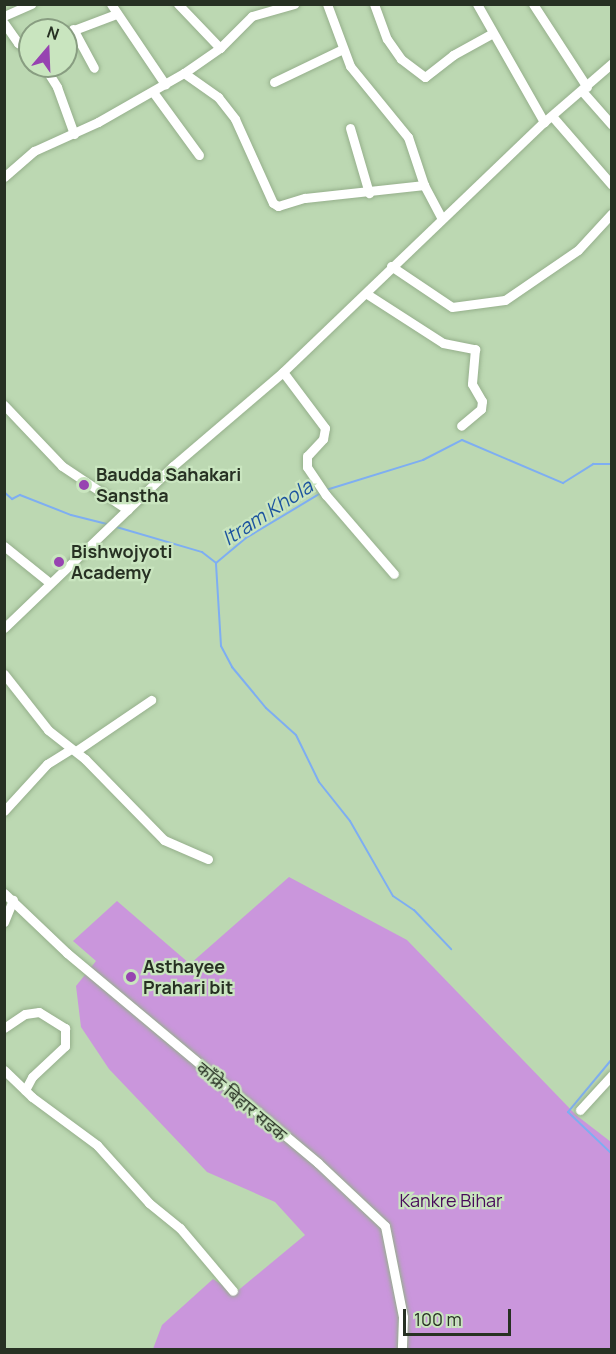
<!DOCTYPE html>
<html>
<head>
<meta charset="utf-8">
<style>
  body { margin:0 }
  #map { position:relative; width:616px; height:1354px; overflow:hidden; background:#bcd8b2; font-family:Manrope,"Noto Sans Devanagari",sans-serif }
  div>[style] { position:absolute }
  .green>* { inset:0; background:#ca96dc }
  .stream>* { height:2px; margin:-1px; padding:0 1px; transform-origin:1px; border-radius:1px; background:#7eaef2 }
  .roads { filter:drop-shadow(0 0 2px #95af8b) drop-shadow(0 0 2px #95af8b) }
  .street>* { height:9px; margin:-4.5px; padding:0 4.5px; transform-origin:4.5px; border-radius:4.5px; background:#fff }
  .dots>* { width:16px; height:16px; translate:-50% -50%; box-sizing:border-box; border:3px solid #c9e5bf; border-radius:50% }
  span { translate:-50% -50%; white-space:nowrap; text-align:center; line-height:1.15; -webkit-text-stroke:4.5px #c9e5bf; paint-order:stroke }
  .poi-label { font-size:18px; color:#273123; font-weight:700 }
  .left { translate:0 -50%; text-align:left }
  .street-label { font-size:18px; color:#273123 }
  .park-label { font-size:18px; color:#48095a }
  .water-label { font-size:20px; color:#1c549f; font-style:italic }
  .frame { position:absolute; inset:0; border:6px solid #273123; pointer-events:none }
  .north { position:absolute; left:18px; top:18px; width:60px; height:60px; box-sizing:border-box; background:#c9e5bf; border:2px solid #889d81; border-radius:50%; rotate:19deg; font-size:16px; font-weight:700; line-height:24px; text-align:center; color:#273123 }
  .north::after { content:''; display:block; margin:auto; width:21px; height:27px; background:#9743b1; clip-path:polygon(50% 0,100% 100%,50% 72%,0 100%) }
  .scale { position:absolute; left:403px; top:1309px; width:108px; height:27px; box-sizing:border-box; border:3px solid #273123; border-top:0; padding-left:8px; font-size:18px; line-height:21px; white-space:nowrap; color:#273123; -webkit-text-stroke:4px #c9e5bf; paint-order:stroke }
</style>
</head>
<body>
<div id="map">
  <div class="green">
    <div style="clip-path:polygon(289px 877px,407px 940px,576px 1115px,611px 1142px,611px 1349px,153px 1349px,162px 1325px,213px 1279px,235px 1293px,305px 1235px,275px 1202px,207px 1172px,109px 1069px,81px 1027px,76px 986px,96px 961px,73px 941px,117px 901px,190px 964px)"></div>
  </div>
  <div class="stream">
    <div style="left:326px;top:490px;width:102px;rotate:-17.2deg"></div>
    <div style="left:423px;top:460px;width:44px;rotate:-27.1deg"></div>
    <div style="left:462px;top:440px;width:110px;rotate:23.1deg"></div>
    <div style="left:563px;top:483px;width:36px;rotate:-32deg"></div>
    <div style="left:593px;top:464px;width:19px"></div>
    <div style="left:4px;top:492px;width:11px;rotate:41deg"></div>
    <div style="left:12px;top:499px;width:9px;rotate:-27deg"></div>
    <div style="left:20px;top:495px;width:55px;rotate:21.4deg"></div>
    <div style="left:71px;top:515px;width:38px;rotate:14deg"></div>
    <div style="left:113px;top:526px;width:93px;rotate:16.3deg"></div>
    <div style="left:202px;top:552px;width:18px;rotate:38deg"></div>
    <div style="left:216px;top:563px;width:39px;rotate:-40deg"></div>
    <div style="left:246px;top:538px;width:87px;rotate:-31deg"></div>
    <div style="left:216px;top:564px;width:82px;rotate:86.5deg"></div>
    <div style="left:221px;top:646px;width:24px;rotate:62deg"></div>
    <div style="left:232px;top:667px;width:53px;rotate:50.3deg"></div>
    <div style="left:266px;top:708px;width:40px;rotate:42deg"></div>
    <div style="left:296px;top:735px;width:52px;rotate:63.9deg"></div>
    <div style="left:319px;top:782px;width:50px;rotate:51.5deg"></div>
    <div style="left:350px;top:821px;width:86px;rotate:60.2deg"></div>
    <div style="left:393px;top:896px;width:25px;rotate:34deg"></div>
    <div style="left:414px;top:910px;width:54px;rotate:46.5deg"></div>
    <div style="left:612px;top:1059px;width:69px;rotate:129.7deg"></div>
    <div style="left:568px;top:1112px;width:61px;rotate:43.7deg"></div>
  </div>
  <div class="roads">
    <div class="street">
      <div style="left:111px;top:4px;width:97px;rotate:56deg"></div>
      <div style="left:178px;top:4px;width:61px;rotate:46.3deg"></div>
      <div style="left:327px;top:4px;width:66px;rotate:69.6deg"></div>
      <div style="left:350px;top:66px;width:92px;rotate:50.8deg"></div>
      <div style="left:408px;top:137px;width:51px;rotate:71.6deg"></div>
      <div style="left:424px;top:185px;width:38px;rotate:62deg"></div>
      <div style="left:374px;top:4px;width:37px;rotate:70deg"></div>
      <div style="left:387px;top:39px;width:24px;rotate:55deg"></div>
      <div style="left:401px;top:59px;width:30px;rotate:37deg"></div>
      <div style="left:425px;top:77px;width:36px;rotate:-38deg"></div>
      <div style="left:453px;top:55px;width:43px;rotate:-28.9deg"></div>
      <div style="left:477px;top:4px;width:136px;rotate:60.4deg"></div>
      <div style="left:533px;top:4px;width:99px;rotate:57deg"></div>
      <div style="left:4px;top:16px;width:30px;rotate:-24deg"></div>
      <div style="left:4px;top:23px;width:24px;rotate:55deg"></div>
      <div style="left:18px;top:43px;width:14px;rotate:30deg"></div>
      <div style="left:73px;top:29px;width:44px;rotate:61.7deg"></div>
      <div style="left:66px;top:33px;width:53px;rotate:-20.8deg"></div>
      <div style="left:44px;top:66px;width:25px;rotate:58deg"></div>
      <div style="left:57px;top:87px;width:50px;rotate:70.1deg"></div>
      <div style="left:184px;top:73px;width:42px;rotate:35.2deg"></div>
      <div style="left:218px;top:97px;width:28px;rotate:52deg"></div>
      <div style="left:235px;top:119px;width:92px;rotate:65.7deg"></div>
      <div style="left:273px;top:203px;width:6px;rotate:31deg"></div>
      <div style="left:278px;top:206px;width:28px;rotate:-17deg"></div>
      <div style="left:305px;top:198px;width:120px;rotate:-6.2deg"></div>
      <div style="left:274px;top:82px;width:76px;rotate:-25.6deg"></div>
      <div style="left:582px;top:91px;width:45px;rotate:48.6deg"></div>
      <div style="left:153px;top:92px;width:78px;rotate:53.9deg"></div>
      <div style="left:552px;top:116px;width:91px;rotate:49deg"></div>
      <div style="left:350px;top:128px;width:68px;rotate:73.7deg"></div>
      <div style="left:4px;top:177px;width:40px;rotate:-41deg"></div>
      <div style="left:34px;top:151px;width:70px;rotate:-24.4deg"></div>
      <div style="left:98px;top:122px;width:99px;rotate:-29.7deg"></div>
      <div style="left:184px;top:73px;width:44px;rotate:-34.8deg"></div>
      <div style="left:220px;top:48px;width:45px;rotate:-45deg"></div>
      <div style="left:252px;top:16px;width:44px;rotate:-15.9deg"></div>
      <div style="left:391px;top:266px;width:73px;rotate:33.9deg"></div>
      <div style="left:452px;top:307px;width:53px;rotate:-7.5deg"></div>
      <div style="left:505px;top:300px;width:88px;rotate:-34.4deg"></div>
      <div style="left:578px;top:250px;width:50px;rotate:-47.4deg"></div>
      <div style="left:367px;top:294px;width:90px;rotate:32.8deg"></div>
      <div style="left:443px;top:343px;width:33px;rotate:11deg"></div>
      <div style="left:475px;top:349px;width:35px;rotate:95deg"></div>
      <div style="left:472px;top:384px;width:20px;rotate:60deg"></div>
      <div style="left:482px;top:401px;width:8px;rotate:97deg"></div>
      <div style="left:481px;top:409px;width:26px;rotate:140deg"></div>
      <div style="left:283px;top:372px;width:70px;rotate:53.1deg"></div>
      <div style="left:325px;top:428px;width:11px;rotate:100deg"></div>
      <div style="left:323px;top:439px;width:23px;rotate:133deg"></div>
      <div style="left:307px;top:456px;width:11px;rotate:90deg"></div>
      <div style="left:307px;top:467px;width:34px;rotate:56deg"></div>
      <div style="left:326px;top:495px;width:104px;rotate:49.3deg"></div>
      <div style="left:4px;top:405px;width:84px;rotate:46.4deg"></div>
      <div style="left:62px;top:466px;width:79px;rotate:33.7deg"></div>
      <div style="left:4px;top:546px;width:59px;rotate:38.8deg"></div>
      <div style="left:4px;top:628px;width:234px;rotate:-43.8deg"></div>
      <div style="left:173px;top:466px;width:145px;rotate:-40.5deg"></div>
      <div style="left:283px;top:372px;width:361px;rotate:-43.8deg"></div>
      <div style="left:544px;top:122px;width:90px;rotate:-40.9deg"></div>
      <div style="left:4px;top:674px;width:71px;rotate:51.8deg"></div>
      <div style="left:48px;top:730px;width:47px;rotate:38.1deg"></div>
      <div style="left:85px;top:759px;width:113px;rotate:45.7deg"></div>
      <div style="left:164px;top:840px;width:48px;rotate:23.4deg"></div>
      <div style="left:76px;top:751px;width:91px;rotate:-34.2deg"></div>
      <div style="left:4px;top:811px;width:64px;rotate:-47.5deg"></div>
      <div style="left:47px;top:764px;width:26px;rotate:-32deg"></div>
      <div style="left:4px;top:893px;width:87px;rotate:43.6deg"></div>
      <div style="left:67px;top:953px;width:327px;rotate:39.9deg"></div>
      <div style="left:318px;top:1163px;width:92px;rotate:43.2deg"></div>
      <div style="left:385px;top:1226px;width:93px;rotate:78.8deg"></div>
      <div style="left:403px;top:1317px;width:33px;rotate:92deg"></div>
      <div style="left:4px;top:922px;width:24px;rotate:-68deg"></div>
      <div style="left:4px;top:1028px;width:25px;rotate:-34deg"></div>
      <div style="left:25px;top:1014px;width:14px;rotate:-8deg"></div>
      <div style="left:39px;top:1012px;width:31px;rotate:32deg"></div>
      <div style="left:65px;top:1028px;width:18px;rotate:90deg"></div>
      <div style="left:65px;top:1046px;width:45px;rotate:136.8deg"></div>
      <div style="left:32px;top:1077px;width:15px;rotate:118deg"></div>
      <div style="left:4px;top:1070px;width:39px;rotate:44deg"></div>
      <div style="left:32px;top:1097px;width:81px;rotate:36.4deg"></div>
      <div style="left:97px;top:1145px;width:78px;rotate:48.1deg"></div>
      <div style="left:149px;top:1203px;width:40px;rotate:39deg"></div>
      <div style="left:180px;top:1228px;width:82px;rotate:49.9deg"></div>
      <div style="left:580px;top:1110px;width:47px;rotate:-47.6deg"></div>
    </div>
  </div>
  <div class="dots">
    <div style="left:84px;top:485px;background:#9743b1"></div>
    <div style="left:59px;top:562px;background:#9743b1"></div>
    <div style="left:131px;top:977px;background:#9743b1"></div>
  </div>
  <div class="poi-label">
    <span class="left" style="left:96px;top:485px">Baudda Sahakari<br>Sanstha</span>
    <span class="left" style="left:71px;top:562px">Bishwojyoti<br>Academy</span>
    <span class="left" style="left:143px;top:977px">Asthayee<br>Prahari bit</span>
  </div>
  <div class="street-label">
    <span style="left:242px;top:1101px;rotate:40deg">काँक्रे बिहार सडक</span>
  </div>
  <div class="park-label">
    <span style="left:451px;top:1200px">Kankre Bihar</span>
  </div>
  <div class="water-label">
    <span style="left:267px;top:512px;rotate:-33deg">Itram Khola</span>
  </div>
  <div class="frame"></div>
  <div class="north">N</div>
  <div class="scale">100 m</div>
</div>
</body>
</html>
